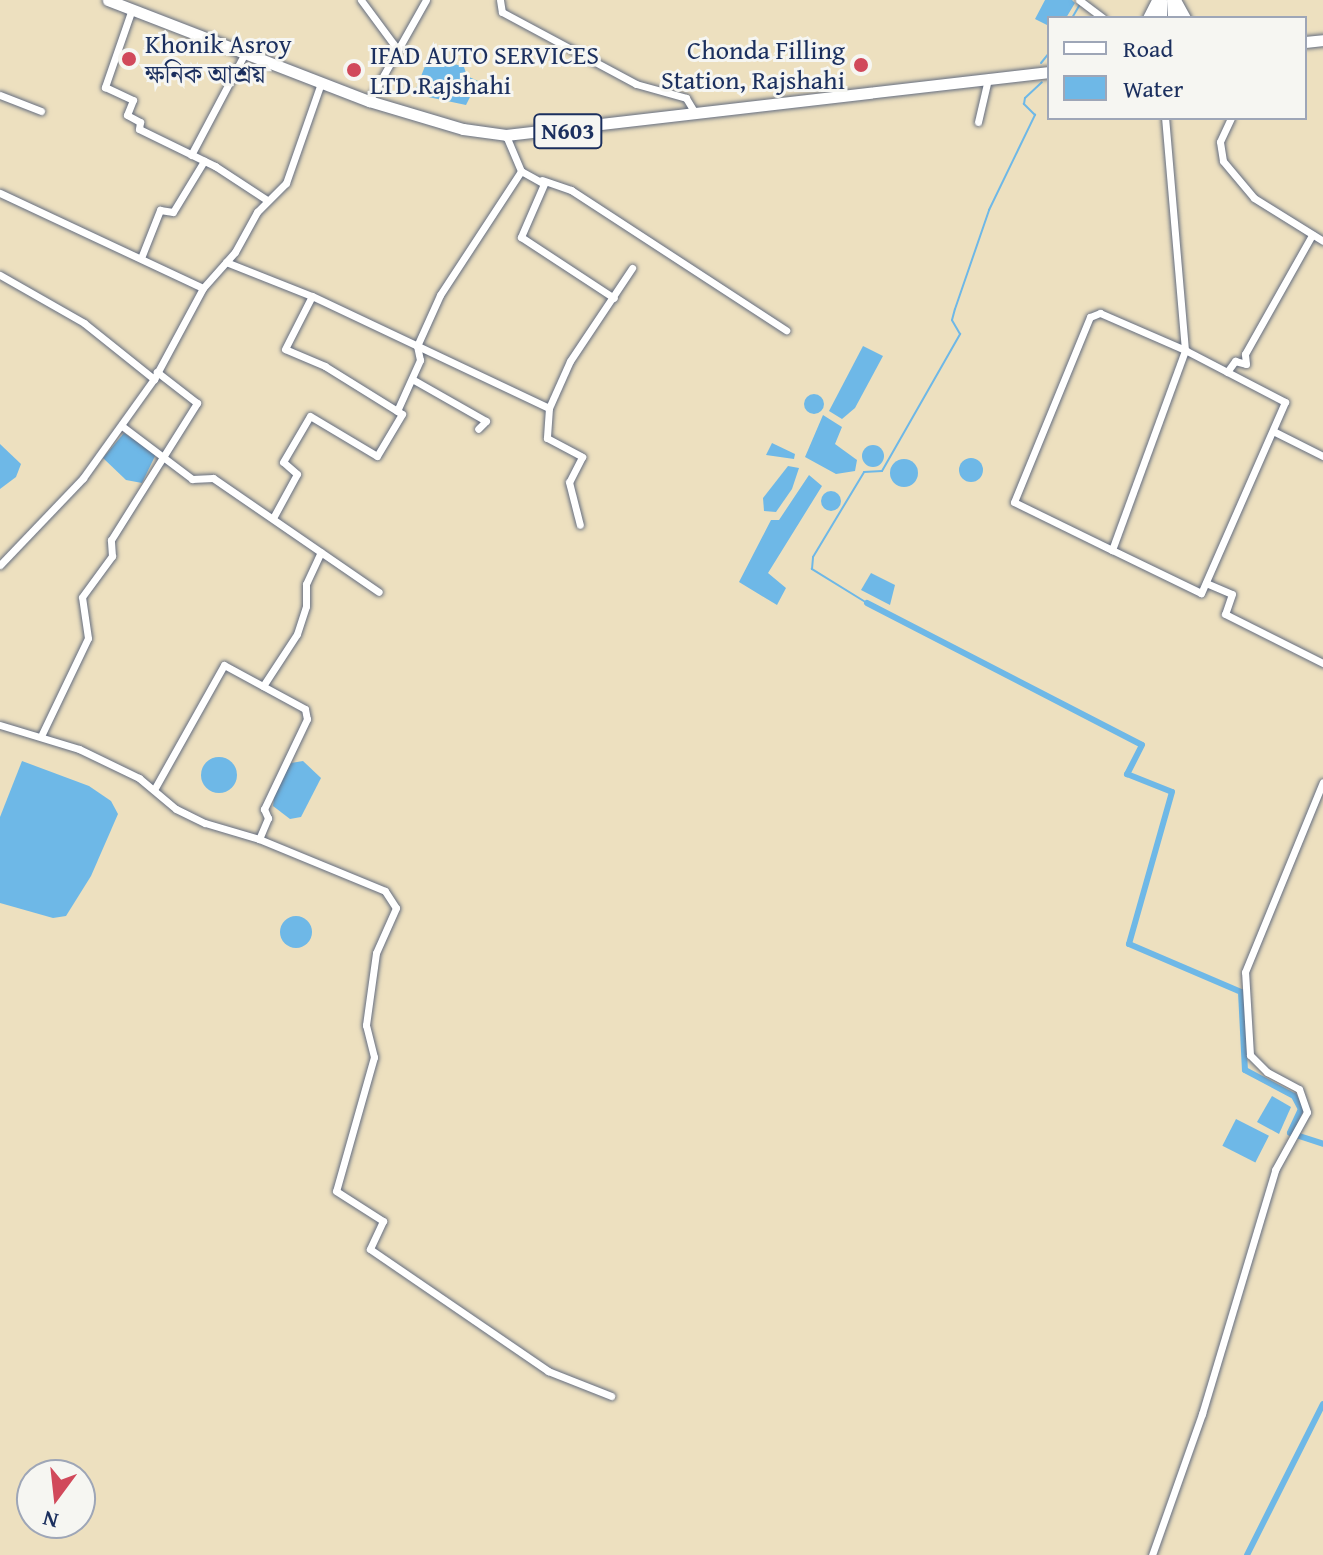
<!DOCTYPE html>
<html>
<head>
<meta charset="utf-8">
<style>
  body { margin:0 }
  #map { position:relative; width:1323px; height:1555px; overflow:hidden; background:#ede0bf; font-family:"Gentium Book Plus","Noto Serif Bengali",serif }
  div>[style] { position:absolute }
  .water>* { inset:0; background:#6eb8e7; transform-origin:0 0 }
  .round { border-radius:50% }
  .stream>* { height:2px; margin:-1px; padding:0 1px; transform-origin:1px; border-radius:1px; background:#6eb8e7 }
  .canal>* { height:6px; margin:-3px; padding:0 3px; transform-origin:3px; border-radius:3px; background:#6eb8e7 }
  .roads { filter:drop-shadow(0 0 2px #646d80) drop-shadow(0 0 2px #646d80) }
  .minor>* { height:7px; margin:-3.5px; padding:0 3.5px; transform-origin:3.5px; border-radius:3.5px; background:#fff }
  .primary>* { height:11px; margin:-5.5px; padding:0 5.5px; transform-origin:5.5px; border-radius:5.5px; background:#fff }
  .trunk>* { height:11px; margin:-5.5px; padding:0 5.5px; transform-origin:5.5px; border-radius:5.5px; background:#fff }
  .dots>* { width:22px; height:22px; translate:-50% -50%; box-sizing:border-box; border:4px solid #f6f6f2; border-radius:50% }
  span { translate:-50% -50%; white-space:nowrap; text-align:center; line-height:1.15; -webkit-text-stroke:6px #f6f6f2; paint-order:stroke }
  .shield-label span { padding:2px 6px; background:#f6f6f2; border:2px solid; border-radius:6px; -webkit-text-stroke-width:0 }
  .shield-label { font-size:24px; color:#1b2f5e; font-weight:700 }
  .poi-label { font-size:26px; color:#1b2f5e }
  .left { translate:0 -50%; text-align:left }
  .right { translate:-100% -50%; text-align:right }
  .legend { position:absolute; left:1047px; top:16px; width:260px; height:104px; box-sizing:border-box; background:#f6f6f2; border:2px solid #9ea6b7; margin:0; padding:10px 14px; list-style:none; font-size:24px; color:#1b2f5e }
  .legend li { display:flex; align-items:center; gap:16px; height:40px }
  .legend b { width:40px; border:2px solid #9ea6b7 }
  .north { position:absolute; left:16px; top:1459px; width:80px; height:80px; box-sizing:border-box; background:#f6f6f2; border:2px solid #9ea6b7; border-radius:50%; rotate:195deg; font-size:22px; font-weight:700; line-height:32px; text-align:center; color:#1b2f5e }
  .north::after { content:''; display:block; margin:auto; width:28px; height:36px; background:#d1495b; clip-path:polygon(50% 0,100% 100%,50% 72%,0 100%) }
</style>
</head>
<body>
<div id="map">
  <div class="water">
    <div style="clip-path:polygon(1045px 0,1072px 0,1075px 3px,1066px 18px,1049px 18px,1049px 26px,1035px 19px)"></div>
    <div style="clip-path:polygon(429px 56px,464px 67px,467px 76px,478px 81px,466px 105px,414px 94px)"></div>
    <div style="clip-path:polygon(863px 346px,883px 356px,855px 408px,842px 419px,829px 411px)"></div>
    <div class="round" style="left:804px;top:394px;width:20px;height:20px"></div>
    <div style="clip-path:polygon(823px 415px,842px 427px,835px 444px,857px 460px,855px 471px,836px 474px,805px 457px)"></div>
    <div style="clip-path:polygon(124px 433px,156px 454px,142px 483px,126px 480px,103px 458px)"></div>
    <div style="clip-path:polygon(772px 443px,795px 454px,794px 459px,766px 455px)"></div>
    <div style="clip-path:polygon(0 444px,21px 464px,16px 477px,0 489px)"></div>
    <div class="round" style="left:862px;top:445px;width:22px;height:22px"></div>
    <div class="round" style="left:959px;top:458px;width:24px;height:24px"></div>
    <div class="round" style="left:890px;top:459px;width:28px;height:28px"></div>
    <div style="clip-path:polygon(788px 466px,799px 468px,792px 489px,776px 512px,764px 511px,763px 498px)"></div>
    <div style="clip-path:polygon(809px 475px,822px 486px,768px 573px,786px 588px,777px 605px,739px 582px,771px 520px,779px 520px)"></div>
    <div class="round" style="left:821px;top:491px;width:20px;height:20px"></div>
    <div style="clip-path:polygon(871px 573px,895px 585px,890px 605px,861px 590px)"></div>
    <div class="round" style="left:201px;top:757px;width:36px;height:36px"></div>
    <div style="clip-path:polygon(22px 761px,89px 786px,111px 801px,118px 814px,91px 876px,66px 916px,53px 918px,0 903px,0 817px)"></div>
    <div style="clip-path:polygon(303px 761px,321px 778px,301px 817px,290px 819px,273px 806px,275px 790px,291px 763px)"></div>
    <div class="round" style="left:280px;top:916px;width:32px;height:32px"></div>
    <div style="clip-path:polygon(1272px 1096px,1291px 1107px,1279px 1134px,1257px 1122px)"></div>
    <div style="left:1236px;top:1119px;width:37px;height:30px;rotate:27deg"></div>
  </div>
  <div class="stream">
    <div style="left:1072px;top:18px;width:16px;rotate:-60deg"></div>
    <div style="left:1041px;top:63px;width:13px;rotate:-51deg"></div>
    <div style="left:867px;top:603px;width:65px;rotate:-148.3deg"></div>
    <div style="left:812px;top:569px;width:12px;rotate:-85deg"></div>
    <div style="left:813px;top:557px;width:99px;rotate:-59deg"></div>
    <div style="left:864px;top:472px;width:18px;rotate:-3deg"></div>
    <div style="left:882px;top:471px;width:158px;rotate:-60.3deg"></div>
    <div style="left:960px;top:334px;width:16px;rotate:-120deg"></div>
    <div style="left:952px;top:320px;width:11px;rotate:-75deg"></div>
    <div style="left:955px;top:309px;width:105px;rotate:-71deg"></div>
    <div style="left:989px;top:210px;width:106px;rotate:-64.2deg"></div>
    <div style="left:1035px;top:115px;width:16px;rotate:-135deg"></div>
    <div style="left:1024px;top:104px;width:6px;rotate:-81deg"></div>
    <div style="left:1025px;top:98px;width:23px;rotate:-43deg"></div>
  </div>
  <div class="canal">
    <div style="left:867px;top:603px;width:309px;rotate:27.3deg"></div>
    <div style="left:1142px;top:745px;width:33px;rotate:117deg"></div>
    <div style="left:1127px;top:774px;width:48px;rotate:21.8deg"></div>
    <div style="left:1172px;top:792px;width:158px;rotate:105.8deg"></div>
    <div style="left:1129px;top:944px;width:122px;rotate:23.2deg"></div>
    <div style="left:1241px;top:992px;width:78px;rotate:87.1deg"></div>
    <div style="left:1245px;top:1070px;width:55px;rotate:28deg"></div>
    <div style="left:1294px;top:1096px;width:15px;rotate:62deg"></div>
    <div style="left:1301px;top:1109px;width:26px;rotate:115deg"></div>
    <div style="left:1290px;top:1133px;width:35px;rotate:18deg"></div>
    <div style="left:1247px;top:1555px;width:169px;rotate:-63.3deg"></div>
  </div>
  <div class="roads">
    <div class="minor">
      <div style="left:361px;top:0;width:62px;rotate:53.5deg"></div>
      <div style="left:500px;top:0;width:12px;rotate:81deg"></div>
      <div style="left:502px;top:12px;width:152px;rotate:28.2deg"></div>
      <div style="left:636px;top:84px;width:52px;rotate:15.6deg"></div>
      <div style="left:686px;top:98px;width:17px;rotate:59deg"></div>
      <div style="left:1079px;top:0;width:30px;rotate:37deg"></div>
      <div style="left:132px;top:9px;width:83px;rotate:109.1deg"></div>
      <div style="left:105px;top:87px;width:31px;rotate:25deg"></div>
      <div style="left:133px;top:100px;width:16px;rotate:112deg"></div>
      <div style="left:127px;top:115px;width:15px;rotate:28deg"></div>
      <div style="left:140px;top:122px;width:7px;rotate:98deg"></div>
      <div style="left:139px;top:129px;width:85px;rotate:26deg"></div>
      <div style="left:215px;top:166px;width:62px;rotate:33.2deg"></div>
      <div style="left:0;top:95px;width:44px;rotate:21.3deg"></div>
      <div style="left:369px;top:101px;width:116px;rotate:-60.6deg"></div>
      <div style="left:1231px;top:118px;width:26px;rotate:115deg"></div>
      <div style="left:1220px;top:142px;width:19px;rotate:81deg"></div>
      <div style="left:1223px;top:161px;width:48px;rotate:50deg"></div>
      <div style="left:1254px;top:198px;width:81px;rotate:31.9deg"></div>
      <div style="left:978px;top:122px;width:44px;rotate:-76.9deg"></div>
      <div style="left:191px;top:155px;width:115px;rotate:-62.1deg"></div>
      <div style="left:521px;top:171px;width:26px;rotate:29deg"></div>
      <div style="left:544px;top:184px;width:58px;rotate:113.5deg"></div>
      <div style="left:521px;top:237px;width:111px;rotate:33.3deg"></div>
      <div style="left:542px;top:180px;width:31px;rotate:19deg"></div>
      <div style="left:571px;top:190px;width:257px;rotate:33.1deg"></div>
      <div style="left:0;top:193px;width:224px;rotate:25.1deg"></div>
      <div style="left:141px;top:258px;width:52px;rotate:-68.4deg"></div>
      <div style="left:160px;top:210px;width:13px;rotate:9deg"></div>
      <div style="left:173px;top:212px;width:60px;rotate:-58.7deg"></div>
      <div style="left:226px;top:262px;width:92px;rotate:21.6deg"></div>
      <div style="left:312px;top:296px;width:262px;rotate:25.3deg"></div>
      <div style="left:549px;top:408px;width:51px;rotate:-65.9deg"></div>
      <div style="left:570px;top:361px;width:112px;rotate:-56.3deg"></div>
      <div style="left:0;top:275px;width:97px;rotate:29.7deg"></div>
      <div style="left:84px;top:323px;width:90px;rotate:38.7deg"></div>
      <div style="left:1227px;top:372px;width:14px;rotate:-54deg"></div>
      <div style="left:1235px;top:361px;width:11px;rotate:15deg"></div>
      <div style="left:1246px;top:364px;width:10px;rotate:-96deg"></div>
      <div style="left:1245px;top:354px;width:137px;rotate:-60.6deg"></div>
      <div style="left:412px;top:379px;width:85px;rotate:29.6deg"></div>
      <div style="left:486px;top:421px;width:11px;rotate:135deg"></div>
      <div style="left:549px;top:408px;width:30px;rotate:94deg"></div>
      <div style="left:547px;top:438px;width:40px;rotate:28deg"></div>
      <div style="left:582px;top:457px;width:28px;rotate:117deg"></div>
      <div style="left:569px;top:482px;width:44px;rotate:75.7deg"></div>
      <div style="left:397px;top:411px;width:56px;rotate:-65.7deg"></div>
      <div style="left:420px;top:360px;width:14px;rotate:-102deg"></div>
      <div style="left:417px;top:346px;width:56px;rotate:-65.7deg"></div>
      <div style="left:440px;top:295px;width:148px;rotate:-56.8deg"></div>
      <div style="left:521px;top:171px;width:39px;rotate:-113deg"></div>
      <div style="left:122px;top:426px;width:88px;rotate:37.1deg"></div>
      <div style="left:192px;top:479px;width:21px;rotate:-3deg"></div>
      <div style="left:213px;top:478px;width:201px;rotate:34.5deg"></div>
      <div style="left:1273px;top:431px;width:56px;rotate:26.6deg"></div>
      <div style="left:273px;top:518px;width:50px;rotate:-61.4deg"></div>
      <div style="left:297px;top:474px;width:18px;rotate:-139deg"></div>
      <div style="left:283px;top:462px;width:53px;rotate:-59.6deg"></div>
      <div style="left:310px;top:416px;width:78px;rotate:30.8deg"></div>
      <div style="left:377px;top:456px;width:49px;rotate:-59.2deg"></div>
      <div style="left:402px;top:414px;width:91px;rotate:-148.1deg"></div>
      <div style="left:325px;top:366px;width:43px;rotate:-157deg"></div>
      <div style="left:285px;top:349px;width:59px;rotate:-63deg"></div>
      <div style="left:1112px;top:550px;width:213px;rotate:-69.9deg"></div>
      <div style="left:1185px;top:350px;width:113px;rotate:27.5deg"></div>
      <div style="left:1285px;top:402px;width:209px;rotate:113.7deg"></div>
      <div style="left:1201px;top:593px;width:99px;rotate:-154.2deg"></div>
      <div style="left:1112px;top:550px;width:109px;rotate:-153.9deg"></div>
      <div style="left:1014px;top:502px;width:200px;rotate:-67.7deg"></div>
      <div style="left:1090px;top:317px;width:11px;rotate:-22deg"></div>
      <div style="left:1100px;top:313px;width:93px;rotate:23.5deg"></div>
      <div style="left:1185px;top:350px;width:233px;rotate:-94.9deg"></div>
      <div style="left:0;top:565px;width:120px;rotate:-46.3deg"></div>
      <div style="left:83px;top:478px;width:122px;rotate:-54.4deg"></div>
      <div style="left:154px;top:379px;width:103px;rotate:-61.7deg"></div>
      <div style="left:203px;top:288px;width:48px;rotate:-48.4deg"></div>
      <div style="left:235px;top:252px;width:46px;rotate:-61.2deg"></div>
      <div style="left:257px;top:212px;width:41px;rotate:-45deg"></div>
      <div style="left:286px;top:183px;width:106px;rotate:-70.7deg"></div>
      <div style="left:1206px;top:583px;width:28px;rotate:23deg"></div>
      <div style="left:1232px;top:594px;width:21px;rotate:109deg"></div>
      <div style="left:1225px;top:614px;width:110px;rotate:26.6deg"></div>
      <div style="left:263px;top:686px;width:62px;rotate:-56.8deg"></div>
      <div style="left:297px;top:634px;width:29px;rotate:-72deg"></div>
      <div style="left:306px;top:606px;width:22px;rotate:-90deg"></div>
      <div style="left:306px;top:584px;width:35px;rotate:-65deg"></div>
      <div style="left:0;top:725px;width:83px;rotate:16.9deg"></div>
      <div style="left:79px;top:749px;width:67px;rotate:25.8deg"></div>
      <div style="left:139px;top:778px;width:48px;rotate:40deg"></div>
      <div style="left:176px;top:809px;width:32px;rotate:26deg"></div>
      <div style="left:205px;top:823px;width:56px;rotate:16.5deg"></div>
      <div style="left:259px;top:839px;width:136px;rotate:22.4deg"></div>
      <div style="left:385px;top:891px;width:20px;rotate:57deg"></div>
      <div style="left:396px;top:908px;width:49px;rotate:114deg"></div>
      <div style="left:376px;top:953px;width:73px;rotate:97.9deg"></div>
      <div style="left:366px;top:1025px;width:33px;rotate:76deg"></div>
      <div style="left:374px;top:1057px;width:139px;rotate:105.8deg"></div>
      <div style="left:336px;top:1191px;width:56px;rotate:32.6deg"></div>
      <div style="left:383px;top:1221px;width:31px;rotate:115deg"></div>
      <div style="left:370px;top:1249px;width:216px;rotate:34.4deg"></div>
      <div style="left:548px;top:1371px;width:68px;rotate:21.6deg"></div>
      <div style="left:42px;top:734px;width:106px;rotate:-64.4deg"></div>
      <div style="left:88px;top:638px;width:41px;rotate:-98.3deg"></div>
      <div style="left:82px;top:597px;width:51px;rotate:-53.8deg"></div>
      <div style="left:112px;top:556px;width:16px;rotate:-94deg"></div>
      <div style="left:111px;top:540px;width:162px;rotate:-57.9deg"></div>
      <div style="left:197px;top:403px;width:51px;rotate:-142.2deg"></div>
      <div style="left:155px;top:788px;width:141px;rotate:-60.7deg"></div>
      <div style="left:224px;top:665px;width:92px;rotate:28.5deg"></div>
      <div style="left:305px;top:709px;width:10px;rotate:79deg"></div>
      <div style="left:307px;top:719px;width:100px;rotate:115.5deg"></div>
      <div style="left:264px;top:809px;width:10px;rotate:66deg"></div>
      <div style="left:268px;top:818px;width:23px;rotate:113deg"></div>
      <div style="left:1152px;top:1555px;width:150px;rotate:-70.5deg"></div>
      <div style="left:1202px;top:1414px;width:255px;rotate:-73.3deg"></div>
      <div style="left:1275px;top:1170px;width:66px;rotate:-61.1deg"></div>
      <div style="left:1307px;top:1112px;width:24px;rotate:-109deg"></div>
      <div style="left:1299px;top:1089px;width:36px;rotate:-152deg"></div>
      <div style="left:1267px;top:1072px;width:24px;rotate:-135deg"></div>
      <div style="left:1250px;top:1055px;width:83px;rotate:-93.4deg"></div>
      <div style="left:1245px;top:972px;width:205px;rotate:-67.7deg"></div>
    </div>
    <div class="primary">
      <div style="left:1161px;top:0;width:18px;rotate:90deg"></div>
      <div style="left:1172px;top:0;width:18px;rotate:87deg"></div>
    </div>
    <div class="trunk">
      <div style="left:108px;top:0;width:280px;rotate:21.2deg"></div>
      <div style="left:369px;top:101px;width:98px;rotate:16.6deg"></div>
      <div style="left:463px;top:129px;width:43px;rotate:7.9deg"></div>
      <div style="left:506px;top:135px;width:547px;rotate:-6.62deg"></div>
      <div style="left:1175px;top:0;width:21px;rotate:61deg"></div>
      <div style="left:1148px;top:18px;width:20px;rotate:-63deg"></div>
      <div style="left:1305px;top:42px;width:18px;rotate:-6deg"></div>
    </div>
  </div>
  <div class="dots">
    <div style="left:129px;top:59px;background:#d1495b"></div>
    <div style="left:861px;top:65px;background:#d1495b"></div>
    <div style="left:354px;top:70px;background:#d1495b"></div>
  </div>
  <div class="shield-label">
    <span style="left:568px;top:131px">N603</span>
  </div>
  <div class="poi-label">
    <span class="left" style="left:145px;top:59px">Khonik Asroy<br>ক্ষনিক আশ্রয়</span>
    <span class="right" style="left:845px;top:65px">Chonda Filling<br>Station, Rajshahi</span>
    <span class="left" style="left:370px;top:70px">IFAD AUTO SERVICES<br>LTD.Rajshahi</span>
  </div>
  <ul class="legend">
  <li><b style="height:10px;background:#fff"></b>Road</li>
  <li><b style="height:22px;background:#6eb8e7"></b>Water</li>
  </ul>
  <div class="north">N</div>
</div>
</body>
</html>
